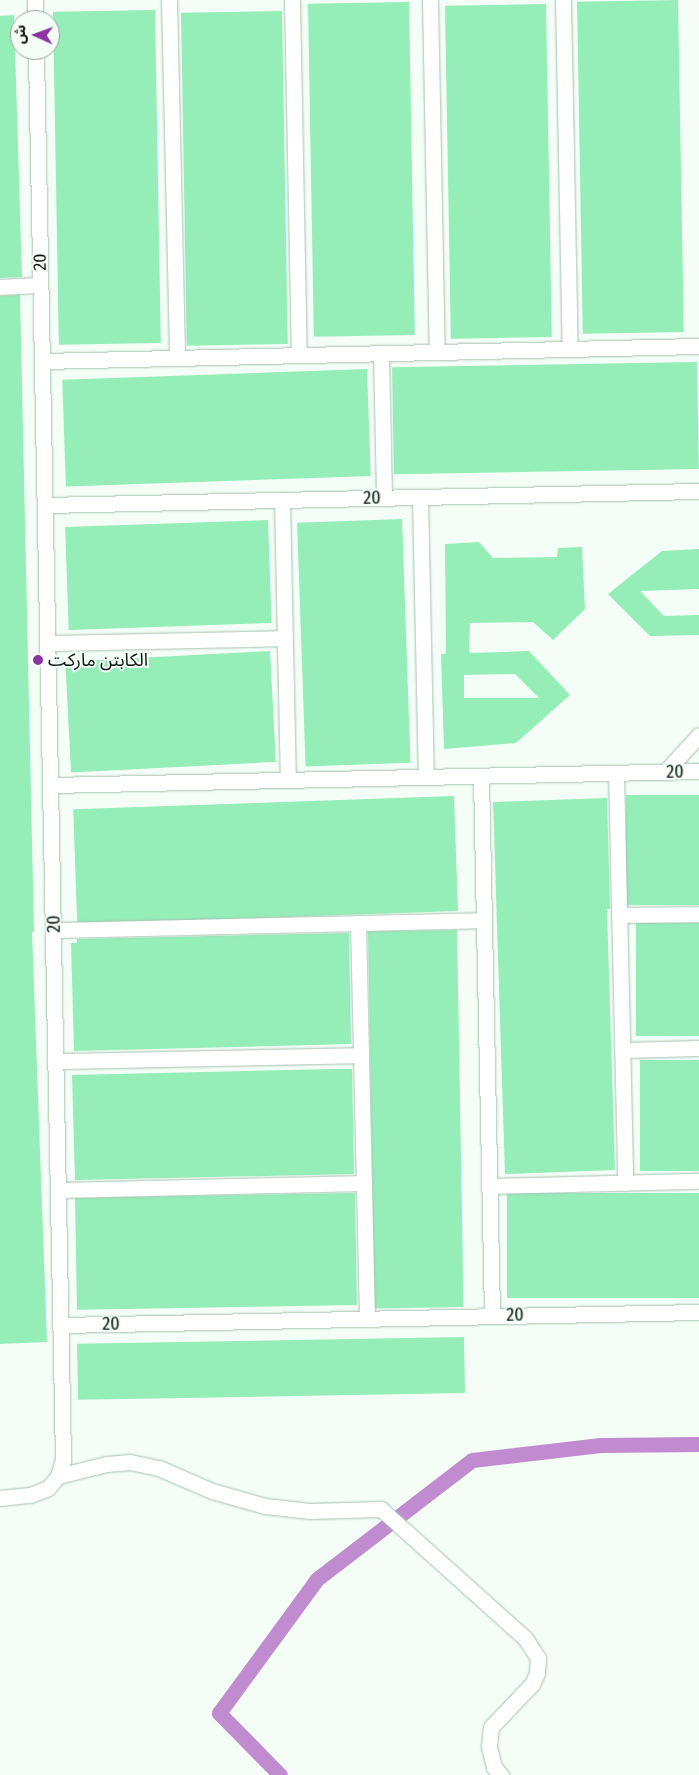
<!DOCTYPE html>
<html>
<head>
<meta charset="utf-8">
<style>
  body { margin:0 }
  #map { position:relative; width:699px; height:1775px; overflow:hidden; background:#f4fef7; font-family:"Fira Sans Condensed","Noto Sans Arabic",sans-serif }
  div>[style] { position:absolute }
  .canal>* { height:15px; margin:-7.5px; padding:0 7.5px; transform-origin:7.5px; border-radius:7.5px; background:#c18bd0 }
  .building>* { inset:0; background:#95edb8; transform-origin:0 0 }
  .roads { filter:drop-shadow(0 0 1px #a7c0af) drop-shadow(0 0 1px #a7c0af) }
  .minor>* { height:15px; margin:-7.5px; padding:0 7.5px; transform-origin:7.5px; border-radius:7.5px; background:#fff }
  .dots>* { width:14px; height:14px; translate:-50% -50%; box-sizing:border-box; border:2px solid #f4fef7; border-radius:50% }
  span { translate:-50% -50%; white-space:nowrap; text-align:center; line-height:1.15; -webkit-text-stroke:4px #f4fef7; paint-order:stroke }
  .street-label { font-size:18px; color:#0a130d }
  .poi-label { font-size:18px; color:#0a130d }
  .left { translate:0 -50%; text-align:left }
  .north { position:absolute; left:10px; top:10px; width:50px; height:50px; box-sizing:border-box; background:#f4fef7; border:1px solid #96a099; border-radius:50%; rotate:272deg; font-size:14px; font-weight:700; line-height:20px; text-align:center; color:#0a130d }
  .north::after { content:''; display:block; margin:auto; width:18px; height:22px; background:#8b35a2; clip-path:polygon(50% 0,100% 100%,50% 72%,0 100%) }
</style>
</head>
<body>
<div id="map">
  <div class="canal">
    <div style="left:280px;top:1775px;width:87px;rotate:-134.5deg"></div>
    <div style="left:219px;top:1713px;width:166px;rotate:-53.8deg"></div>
    <div style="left:317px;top:1579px;width:195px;rotate:-37.5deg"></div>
    <div style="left:472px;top:1460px;width:129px;rotate:-6.7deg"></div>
    <div style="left:600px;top:1445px;width:99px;rotate:-0.6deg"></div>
  </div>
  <div class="building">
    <div style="left:678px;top:0;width:332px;height:101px;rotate:89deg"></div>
    <div style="left:409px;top:2px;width:333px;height:101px;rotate:89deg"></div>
    <div style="left:546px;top:4px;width:333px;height:101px;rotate:89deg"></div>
    <div style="left:155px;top:10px;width:333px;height:102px;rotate:89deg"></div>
    <div style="left:282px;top:11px;width:333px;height:101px;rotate:89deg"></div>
    <div style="clip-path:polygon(14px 15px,22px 277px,0 278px,0 16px)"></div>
    <div style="clip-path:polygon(20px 295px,34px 932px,32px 932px,47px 1342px,0 1344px,0 296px)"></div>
    <div style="left:697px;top:362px;width:107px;height:305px;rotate:89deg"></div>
    <div style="left:367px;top:369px;width:107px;height:305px;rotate:88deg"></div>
    <div style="left:402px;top:519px;width:244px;height:105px;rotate:88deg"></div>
    <div style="left:268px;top:520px;width:103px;height:203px;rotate:88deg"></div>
    <div style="clip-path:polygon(evenodd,479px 542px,493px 558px,557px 557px,558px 548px,582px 547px,585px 609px,553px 640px,533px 622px,470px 623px,469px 653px,529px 651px,570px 695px,516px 743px,444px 749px,441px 654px,446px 654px,445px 544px,479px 542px,515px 674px,539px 698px,464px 698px,464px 675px,515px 674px)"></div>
    <div style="clip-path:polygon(699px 549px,699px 589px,640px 591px,664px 616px,699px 615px,699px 635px,650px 636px,608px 594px,662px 551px)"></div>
    <div style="left:270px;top:651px;width:111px;height:205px;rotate:87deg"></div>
    <div style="left:699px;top:795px;width:110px;height:73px;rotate:90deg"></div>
    <div style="left:454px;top:796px;width:115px;height:381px;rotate:88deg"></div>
    <div style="clip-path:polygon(607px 798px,610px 909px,607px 909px,615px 1170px,505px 1174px,493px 802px)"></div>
    <div style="left:699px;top:923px;width:113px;height:63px;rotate:90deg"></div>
    <div style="left:457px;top:930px;width:377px;height:89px;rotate:89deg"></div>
    <div style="clip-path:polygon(349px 933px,351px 1044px,74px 1051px,71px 943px,77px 943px,77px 939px)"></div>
    <div style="left:699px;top:1060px;width:111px;height:59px;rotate:90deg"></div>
    <div style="clip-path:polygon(334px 1069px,352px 1069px,354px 1174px,75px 1180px,72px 1075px)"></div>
    <div style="left:355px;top:1193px;width:112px;height:280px;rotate:89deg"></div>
    <div style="left:699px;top:1193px;width:105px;height:192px;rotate:90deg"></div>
    <div style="left:464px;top:1337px;width:56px;height:387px;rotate:89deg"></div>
  </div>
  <div class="roads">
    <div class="minor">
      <div style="left:35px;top:0;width:20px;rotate:90deg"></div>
      <div style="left:169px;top:0;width:358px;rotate:88.7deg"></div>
      <div style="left:292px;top:0;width:355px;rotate:88.9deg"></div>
      <div style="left:430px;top:0;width:352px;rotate:88.9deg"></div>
      <div style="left:563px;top:0;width:349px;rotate:88.9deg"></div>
      <div style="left:0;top:287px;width:40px;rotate:-2.9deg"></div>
      <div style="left:381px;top:353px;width:145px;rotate:88.8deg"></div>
      <div style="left:42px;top:361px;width:657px;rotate:-1.31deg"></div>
      <div style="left:420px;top:497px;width:280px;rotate:88.8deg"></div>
      <div style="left:282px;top:500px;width:280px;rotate:88.8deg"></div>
      <div style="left:45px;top:505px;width:654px;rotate:-1.23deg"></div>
      <div style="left:48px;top:643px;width:237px;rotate:-1.2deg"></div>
      <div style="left:665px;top:772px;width:50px;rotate:-47.4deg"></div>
      <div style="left:616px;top:773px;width:410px;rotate:88.7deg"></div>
      <div style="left:481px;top:776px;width:540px;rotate:88.83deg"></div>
      <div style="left:51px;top:785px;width:648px;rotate:-1.24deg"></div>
      <div style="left:619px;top:915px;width:80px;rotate:-0.7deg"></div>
      <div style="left:358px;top:923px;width:396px;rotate:88.7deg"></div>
      <div style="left:54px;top:930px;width:430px;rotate:-1.3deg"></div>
      <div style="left:622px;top:1050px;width:77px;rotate:-1.5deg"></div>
      <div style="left:57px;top:1061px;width:304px;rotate:-1.1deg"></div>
      <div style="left:489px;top:1186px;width:210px;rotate:-1.4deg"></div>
      <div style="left:60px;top:1190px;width:304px;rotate:-1.3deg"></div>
      <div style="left:62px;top:1325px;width:637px;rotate:-1.17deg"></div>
      <div style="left:58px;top:1476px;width:50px;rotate:-13.8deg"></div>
      <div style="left:107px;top:1464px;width:23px;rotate:-5deg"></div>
      <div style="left:130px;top:1462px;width:30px;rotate:12deg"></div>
      <div style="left:159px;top:1468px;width:58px;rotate:23.5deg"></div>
      <div style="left:212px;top:1491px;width:55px;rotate:15.8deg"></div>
      <div style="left:265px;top:1506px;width:45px;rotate:6.3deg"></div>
      <div style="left:310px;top:1511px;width:71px;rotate:-1.6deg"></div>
      <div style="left:381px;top:1509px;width:193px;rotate:41.9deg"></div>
      <div style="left:525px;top:1638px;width:24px;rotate:57deg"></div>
      <div style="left:538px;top:1658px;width:15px;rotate:94deg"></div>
      <div style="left:537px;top:1673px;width:12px;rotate:114deg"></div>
      <div style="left:532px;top:1684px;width:59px;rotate:133.6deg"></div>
      <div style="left:491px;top:1727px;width:20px;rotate:96deg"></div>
      <div style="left:489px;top:1747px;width:21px;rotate:76deg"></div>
      <div style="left:494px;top:1767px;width:11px;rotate:49deg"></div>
      <div style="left:0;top:1498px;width:30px;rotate:-6deg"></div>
      <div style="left:30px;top:1495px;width:19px;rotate:-21deg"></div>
      <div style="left:48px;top:1488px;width:16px;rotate:-50deg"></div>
      <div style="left:58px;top:1476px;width:17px;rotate:-73deg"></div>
      <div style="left:63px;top:1460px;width:1410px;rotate:-91.1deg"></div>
    </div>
  </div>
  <div class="dots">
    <div style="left:38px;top:660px;background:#8b35a2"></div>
  </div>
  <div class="street-label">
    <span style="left:40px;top:262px;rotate:-91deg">20</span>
    <span style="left:372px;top:498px;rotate:-1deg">20</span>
    <span style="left:675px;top:772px;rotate:-1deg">20</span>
    <span style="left:54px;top:924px;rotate:-91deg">20</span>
    <span style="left:515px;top:1315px;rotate:-1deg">20</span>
    <span style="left:111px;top:1324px;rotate:-1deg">20</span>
  </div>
  <div class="poi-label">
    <span class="left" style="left:48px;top:660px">الكابتن ماركت</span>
  </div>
  <div class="north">ش</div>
</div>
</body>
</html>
